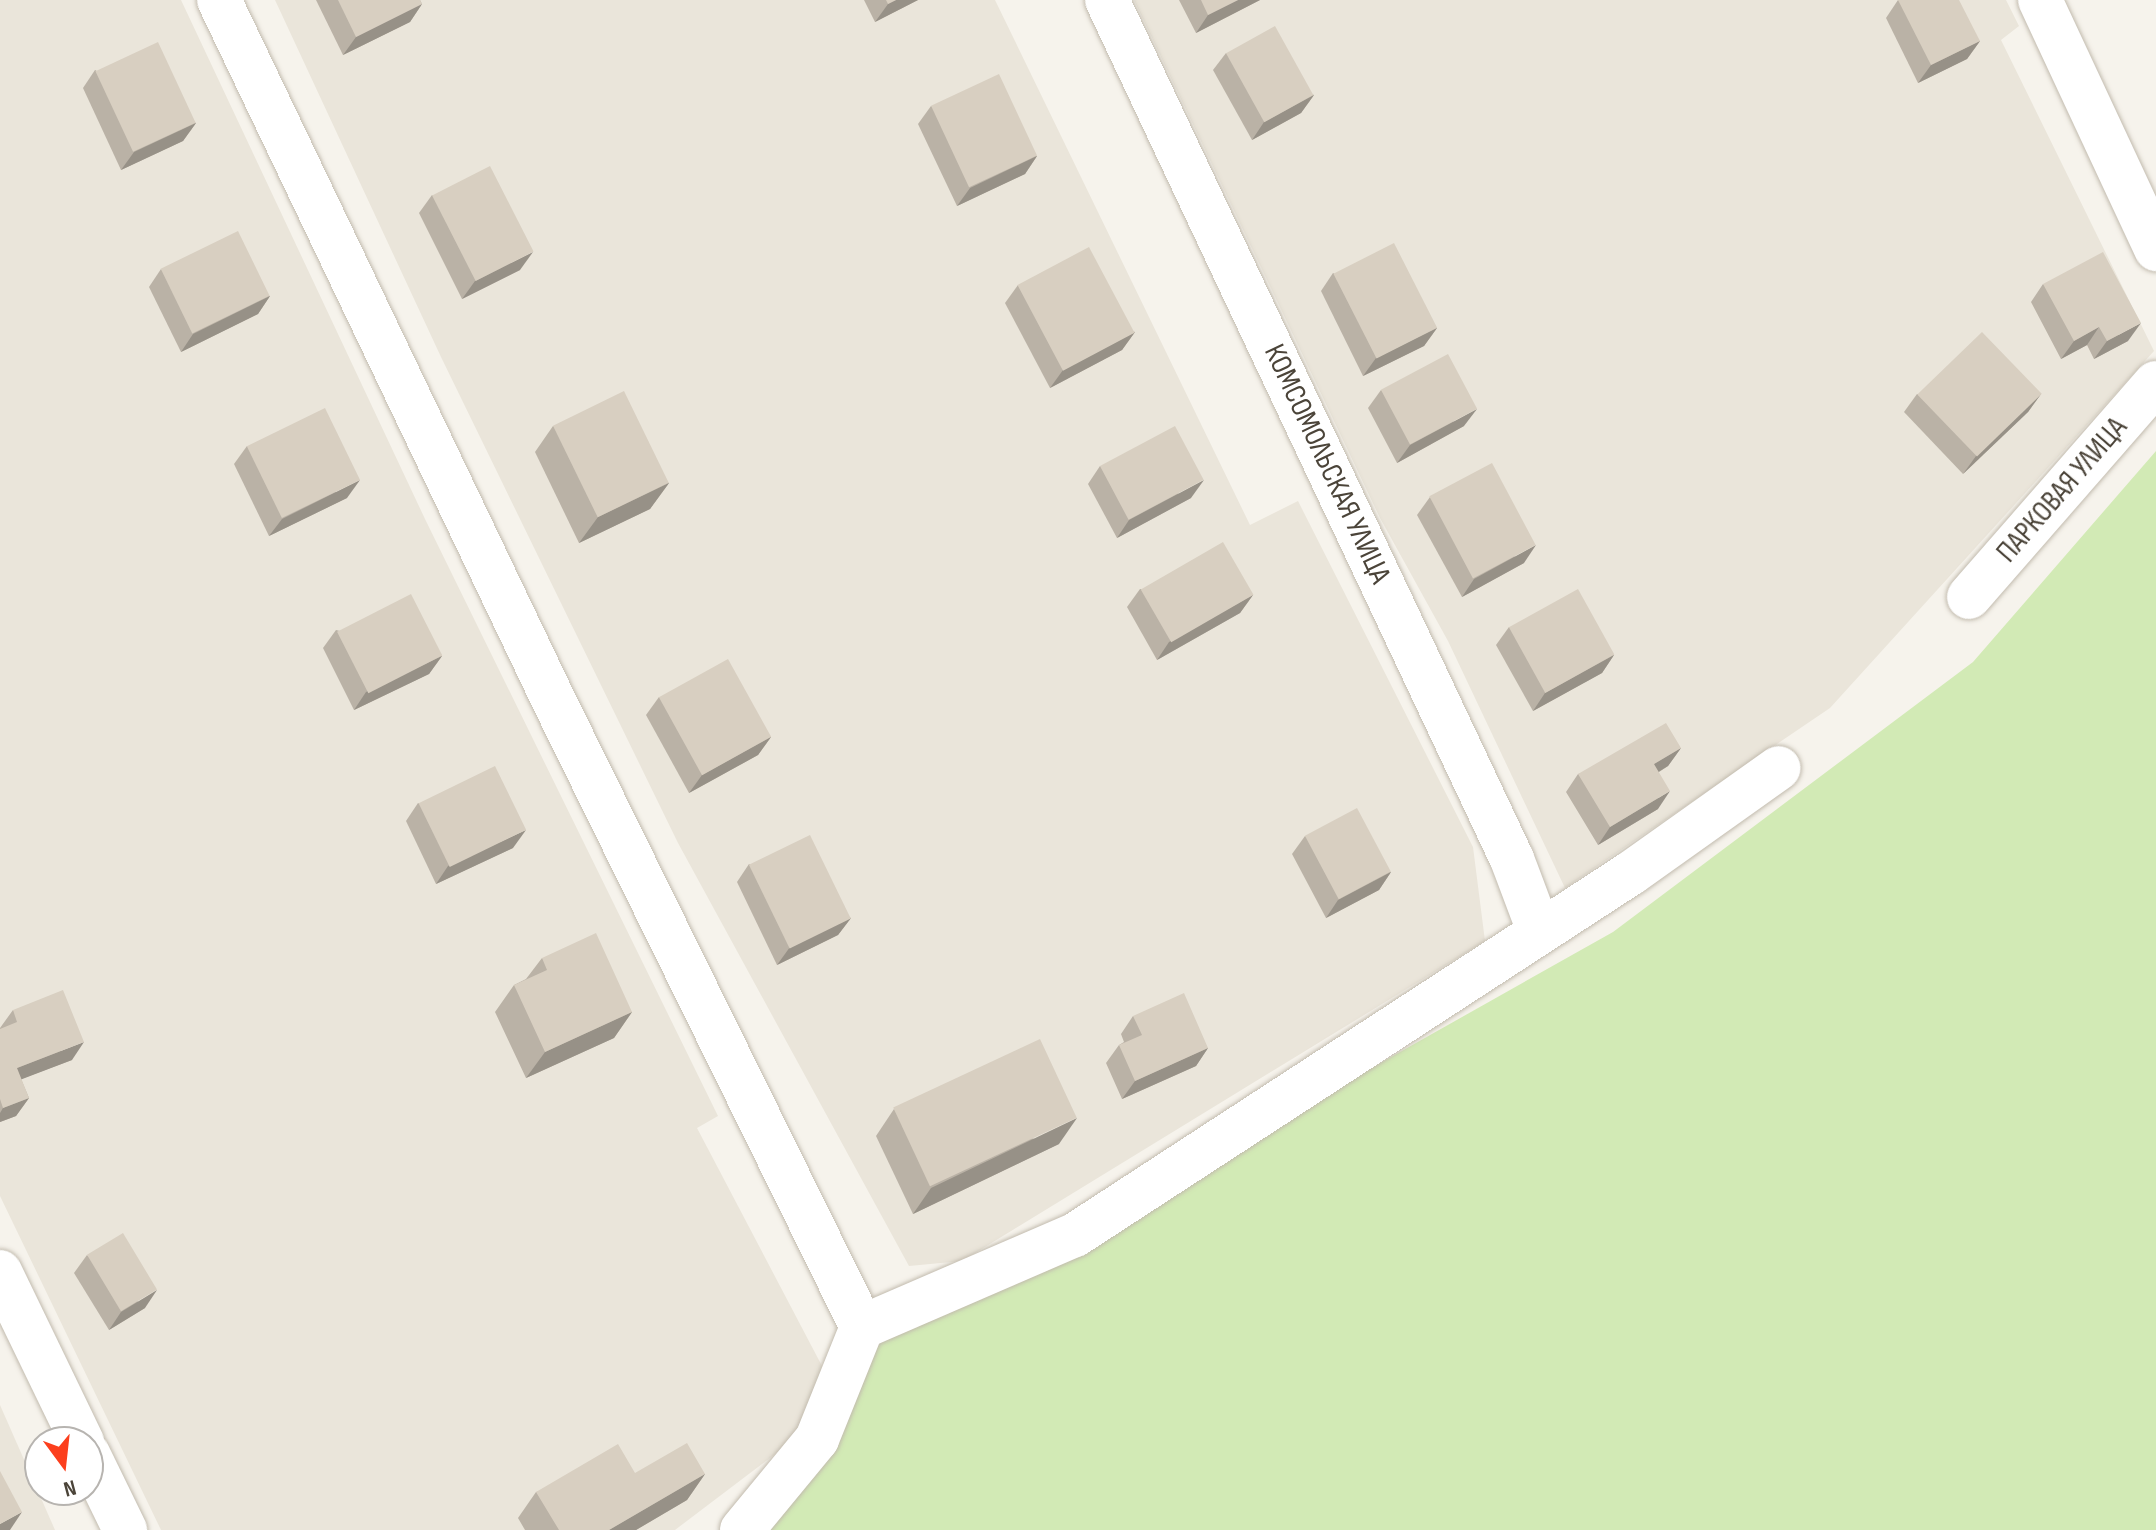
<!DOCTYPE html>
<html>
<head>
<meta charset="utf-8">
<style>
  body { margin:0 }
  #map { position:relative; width:2156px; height:1530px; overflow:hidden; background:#f6f3ec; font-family:"Sofia Sans Condensed",sans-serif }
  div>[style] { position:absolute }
  .residential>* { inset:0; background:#eae5da }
  .green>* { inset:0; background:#d2eab5 }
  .roads { filter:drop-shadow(0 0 2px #c2bbae) drop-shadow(0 0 2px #c2bbae) }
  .minor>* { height:44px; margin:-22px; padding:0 22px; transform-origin:22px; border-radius:22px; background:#fff }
  .wall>* { inset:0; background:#bab2a6 }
  .shaded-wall>* { inset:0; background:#979187 }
  .building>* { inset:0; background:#d8cfc1; transform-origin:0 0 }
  span { translate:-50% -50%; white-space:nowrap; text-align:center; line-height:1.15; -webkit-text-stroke:6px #fff; paint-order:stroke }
  .street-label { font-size:30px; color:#4b4439 }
  .north { position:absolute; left:24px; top:1426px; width:80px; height:80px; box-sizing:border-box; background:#fff; border:2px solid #b7b4b0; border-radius:50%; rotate:165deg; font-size:22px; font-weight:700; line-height:32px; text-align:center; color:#4b4439 }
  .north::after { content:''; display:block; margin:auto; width:28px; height:36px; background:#fc3f1d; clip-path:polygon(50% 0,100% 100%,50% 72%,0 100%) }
</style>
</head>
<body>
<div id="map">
  <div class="residential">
    <div style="clip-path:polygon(0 0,181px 0,425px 519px,718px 1116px,697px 1128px,822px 1366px,804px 1432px,675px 1530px,161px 1530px,0 1196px)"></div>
    <div style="clip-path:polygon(275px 0,995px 0,1250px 525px,1298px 501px,1473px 847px,1485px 941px,962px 1261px,909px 1266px,678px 843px,441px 357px)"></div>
    <div style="clip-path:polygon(1134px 0,2006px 0,2019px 26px,2001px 40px,2154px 351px,1830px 708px,1565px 888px,1448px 641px,1380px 518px)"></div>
    <div style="clip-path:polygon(0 1405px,55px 1530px,0 1530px)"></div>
  </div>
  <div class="green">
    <div style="clip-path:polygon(2156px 451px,2156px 1530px,742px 1530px,862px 1327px,1075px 1235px,1613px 932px,1973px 662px)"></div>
  </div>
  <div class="roads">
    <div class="minor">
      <div style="left:219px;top:0;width:772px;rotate:64.46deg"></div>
      <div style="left:552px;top:697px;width:702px;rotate:63.8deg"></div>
      <div style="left:1107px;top:0;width:950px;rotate:64.76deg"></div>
      <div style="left:1512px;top:859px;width:77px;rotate:69.4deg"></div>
      <div style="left:2040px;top:0;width:275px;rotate:65deg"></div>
      <div style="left:1969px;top:597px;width:284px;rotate:-48.9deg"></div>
      <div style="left:0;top:1272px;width:189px;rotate:64.2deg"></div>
      <div style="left:88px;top:1454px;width:85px;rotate:64deg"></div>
      <div style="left:742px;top:1530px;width:118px;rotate:-50.5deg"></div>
      <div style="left:817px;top:1439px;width:121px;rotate:-68.1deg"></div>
      <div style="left:862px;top:1327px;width:232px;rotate:-23.4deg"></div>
      <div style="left:1075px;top:1235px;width:663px;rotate:-33.07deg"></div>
      <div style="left:1631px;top:873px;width:181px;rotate:-35.4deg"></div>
    </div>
  </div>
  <div class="wall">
    <div style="clip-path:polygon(316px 0,420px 0,422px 4px,410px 22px,343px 55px)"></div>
    <div style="clip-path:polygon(864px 0,918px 0,875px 22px)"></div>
    <div style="clip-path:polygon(1179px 0,1260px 0,1196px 33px)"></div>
    <div style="clip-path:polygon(1898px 0,1980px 41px,1967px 59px,1918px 83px,1886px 18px)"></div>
    <div style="clip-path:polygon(1226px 53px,1314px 95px,1301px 113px,1252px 140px,1213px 70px)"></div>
    <div style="clip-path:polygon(95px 70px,196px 123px,183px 141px,121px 170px,83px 88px)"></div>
    <div style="clip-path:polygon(931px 106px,1037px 156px,1025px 174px,957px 206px,918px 124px)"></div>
    <div style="clip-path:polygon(432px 195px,520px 270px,462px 299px,419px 213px)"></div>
    <div style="clip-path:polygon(161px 269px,270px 296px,258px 314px,181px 352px,149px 287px)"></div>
    <div style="clip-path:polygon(1333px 273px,1437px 328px,1424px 346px,1363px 376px,1321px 291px)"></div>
    <div style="clip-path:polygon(2043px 284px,2128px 341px,2094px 359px,2087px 345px,2061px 359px,2031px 302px)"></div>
    <div style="clip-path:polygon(1018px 285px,1135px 332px,1122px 350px,1050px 388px,1005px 303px)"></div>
    <div style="clip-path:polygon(1381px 390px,1464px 426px,1397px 463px,1368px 408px)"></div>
    <div style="clip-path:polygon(1917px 394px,2041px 394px,2028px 412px,1963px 474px,1904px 412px)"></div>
    <div style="clip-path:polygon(553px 426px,669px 483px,650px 509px,579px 543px,535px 452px)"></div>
    <div style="clip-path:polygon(247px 446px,347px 498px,269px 536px,234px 464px)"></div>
    <div style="clip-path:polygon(1100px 466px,1191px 498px,1117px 538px,1088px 484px)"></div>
    <div style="clip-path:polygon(1430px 497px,1524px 563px,1462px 597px,1417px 515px)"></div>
    <div style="clip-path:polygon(1140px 589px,1253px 595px,1240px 613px,1157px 660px,1127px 607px)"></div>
    <div style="clip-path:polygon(1509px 627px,1614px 655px,1602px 673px,1533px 711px,1496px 645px)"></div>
    <div style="clip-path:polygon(336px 630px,442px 656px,429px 674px,354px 710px,323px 648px)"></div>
    <div style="clip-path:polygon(659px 697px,771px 737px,758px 755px,689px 793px,646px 715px)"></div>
    <div style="clip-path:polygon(1681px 748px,1668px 766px,1659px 772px,1658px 809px,1598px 845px,1566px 792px,1578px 774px)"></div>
    <div style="clip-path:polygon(418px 803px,513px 848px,436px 884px,406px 821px)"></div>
    <div style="clip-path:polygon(1305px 836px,1391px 872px,1379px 890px,1326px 918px,1292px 854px)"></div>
    <div style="clip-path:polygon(749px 864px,851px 918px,838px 935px,777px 965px,737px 882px)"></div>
    <div style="clip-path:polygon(542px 958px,632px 1012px,614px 1038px,526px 1078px,495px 1012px,514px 985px,526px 979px)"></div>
    <div style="clip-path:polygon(13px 1010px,72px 1060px,21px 1079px,29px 1098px,16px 1116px,0 1122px,0 1028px)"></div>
    <div style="clip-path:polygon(1133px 1016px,1208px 1048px,1196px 1066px,1122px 1099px,1106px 1063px,1119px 1045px,1124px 1042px,1121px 1034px)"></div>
    <div style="clip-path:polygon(894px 1109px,1059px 1144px,913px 1214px,876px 1136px)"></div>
    <div style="clip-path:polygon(87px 1255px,145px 1308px,109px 1330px,74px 1273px)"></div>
    <div style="clip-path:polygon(635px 1473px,705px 1474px,687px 1500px,636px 1530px,525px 1530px,518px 1518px,536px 1492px)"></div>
  </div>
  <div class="shaded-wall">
    <div style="clip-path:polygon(896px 0,918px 0,875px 22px,888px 4px)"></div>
    <div style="clip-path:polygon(1238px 0,1260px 0,1196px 33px,1208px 15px)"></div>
    <div style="clip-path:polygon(422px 4px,410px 22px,343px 55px,356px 37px)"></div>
    <div style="clip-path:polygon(1980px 41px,1967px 59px,1918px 83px,1931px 65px)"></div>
    <div style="clip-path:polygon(1314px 95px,1301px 113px,1252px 140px,1264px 122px)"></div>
    <div style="clip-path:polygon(196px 123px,183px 141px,121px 170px,134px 152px)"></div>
    <div style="clip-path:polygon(1037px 156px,1025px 174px,957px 206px,970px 188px)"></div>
    <div style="clip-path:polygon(533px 252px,520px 270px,462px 299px,475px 281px)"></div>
    <div style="clip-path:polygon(270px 296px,258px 314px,181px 352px,193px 334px)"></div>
    <div style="clip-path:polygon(2141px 323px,2128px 341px,2094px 359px,2107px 341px)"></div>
    <div style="clip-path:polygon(2099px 327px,2087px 345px,2061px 359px,2074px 341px)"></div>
    <div style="clip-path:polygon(1437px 328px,1424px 346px,1363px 376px,1376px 358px)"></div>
    <div style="clip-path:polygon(1135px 332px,1122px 350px,1050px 388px,1063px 370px)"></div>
    <div style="clip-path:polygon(2041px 394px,2028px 412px,1963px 474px,1976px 456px)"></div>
    <div style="clip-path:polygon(1477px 409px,1464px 426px,1397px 463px,1410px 445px)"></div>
    <div style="clip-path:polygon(360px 480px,347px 498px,269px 536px,282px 519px)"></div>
    <div style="clip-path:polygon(1204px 480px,1191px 498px,1117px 538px,1129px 520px)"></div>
    <div style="clip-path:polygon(669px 483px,650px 509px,579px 543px,598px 517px)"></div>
    <div style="clip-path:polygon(1536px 545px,1524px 563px,1462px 597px,1474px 579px)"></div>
    <div style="clip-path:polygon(1253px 595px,1240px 613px,1157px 660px,1169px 642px)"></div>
    <div style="clip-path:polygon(1614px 655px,1602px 673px,1533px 711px,1545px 693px)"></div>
    <div style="clip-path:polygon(442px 656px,429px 674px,354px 710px,366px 692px)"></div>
    <div style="clip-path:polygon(771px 737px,758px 755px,689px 793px,702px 775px)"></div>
    <div style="clip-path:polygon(1681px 748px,1668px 766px,1642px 782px,1654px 764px)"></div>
    <div style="clip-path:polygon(1670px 791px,1658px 809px,1598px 845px,1610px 827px)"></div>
    <div style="clip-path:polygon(526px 830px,513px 848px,436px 884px,448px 866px)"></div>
    <div style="clip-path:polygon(1391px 872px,1379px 890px,1326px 918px,1338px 900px)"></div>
    <div style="clip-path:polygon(851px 918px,838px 935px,777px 965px,790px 947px)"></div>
    <div style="clip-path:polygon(632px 1012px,614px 1038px,526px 1078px,545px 1052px)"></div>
    <div style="clip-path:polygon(84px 1042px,72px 1060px,4px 1086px,17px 1068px)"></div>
    <div style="clip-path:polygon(1208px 1048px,1196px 1066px,1122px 1099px,1135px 1081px)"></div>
    <div style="clip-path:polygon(29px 1098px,16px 1116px,0 1122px,0 1113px,3px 1108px)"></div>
    <div style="clip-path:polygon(1077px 1118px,1059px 1144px,913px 1214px,931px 1188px)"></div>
    <div style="clip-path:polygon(157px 1290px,145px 1308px,109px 1330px,121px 1312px)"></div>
    <div style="clip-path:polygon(705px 1474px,687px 1500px,636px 1530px,609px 1530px)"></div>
    <div style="clip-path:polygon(22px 1512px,10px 1530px,0 1530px,0 1524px)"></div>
  </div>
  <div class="building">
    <div style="clip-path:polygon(338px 0,420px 0,422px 4px,356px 37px)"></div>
    <div style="clip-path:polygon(886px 0,896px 0,888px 4px)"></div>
    <div style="clip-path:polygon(1201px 0,1238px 0,1208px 15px)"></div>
    <div style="clip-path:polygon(1898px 0,1959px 0,1980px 41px,1931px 65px)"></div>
    <div style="left:1275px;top:26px;width:79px;height:56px;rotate:61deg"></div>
    <div style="left:158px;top:42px;width:89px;height:69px;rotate:65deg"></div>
    <div style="left:999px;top:74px;width:90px;height:75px;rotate:65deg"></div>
    <div style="left:490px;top:166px;width:96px;height:65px;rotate:63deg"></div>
    <div style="left:238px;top:231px;width:72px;height:86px;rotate:64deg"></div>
    <div style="left:1394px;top:243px;width:95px;height:68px;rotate:63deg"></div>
    <div style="left:1089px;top:247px;width:97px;height:81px;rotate:62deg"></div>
    <div style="clip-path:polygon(2103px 252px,2141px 323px,2107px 341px,2099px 327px,2074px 341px,2043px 284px)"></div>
    <div style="left:1982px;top:332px;width:86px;height:90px;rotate:46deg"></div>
    <div style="left:1448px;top:354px;width:62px;height:76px;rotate:62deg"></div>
    <div style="left:624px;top:391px;width:102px;height:79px;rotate:64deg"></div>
    <div style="left:325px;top:408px;width:80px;height:87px;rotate:64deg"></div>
    <div style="left:1175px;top:426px;width:61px;height:85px;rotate:62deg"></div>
    <div style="left:1492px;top:463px;width:93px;height:71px;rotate:62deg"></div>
    <div style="left:1223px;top:542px;width:61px;height:95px;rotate:60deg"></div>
    <div style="left:1578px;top:589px;width:75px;height:79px;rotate:61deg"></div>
    <div style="left:411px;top:594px;width:69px;height:83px;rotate:63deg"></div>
    <div style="left:728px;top:659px;width:89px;height:79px;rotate:61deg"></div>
    <div style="clip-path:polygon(1666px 723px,1681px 748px,1654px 764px,1670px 791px,1610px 827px,1578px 774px)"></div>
    <div style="left:495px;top:766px;width:71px;height:85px;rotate:64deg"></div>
    <div style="left:1357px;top:808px;width:72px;height:59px;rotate:62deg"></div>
    <div style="left:810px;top:835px;width:93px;height:68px;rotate:64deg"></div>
    <div style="clip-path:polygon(596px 933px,632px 1012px,545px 1052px,514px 985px,547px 970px,542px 958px)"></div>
    <div style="clip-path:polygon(63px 990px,84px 1042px,17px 1068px,29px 1098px,3px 1108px,0 1099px,0 1029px,17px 1022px,13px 1010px)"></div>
    <div style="clip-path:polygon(1184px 993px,1208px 1048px,1135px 1081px,1119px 1045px,1142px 1035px,1133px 1016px)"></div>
    <div style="left:1040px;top:1039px;width:87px;height:162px;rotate:65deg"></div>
    <div style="left:123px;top:1233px;width:66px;height:42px;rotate:59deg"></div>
    <div style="clip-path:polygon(687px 1443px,705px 1474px,609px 1530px,559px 1530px,536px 1492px,618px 1444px,635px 1473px)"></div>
    <div style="clip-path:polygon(0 1471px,22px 1512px,0 1524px)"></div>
  </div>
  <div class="street-label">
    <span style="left:1327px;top:464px;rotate:65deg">КОМСОМОЛЬСКАЯ УЛИЦА</span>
    <span style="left:2062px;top:490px;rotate:-49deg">ПАРКОВАЯ УЛИЦА</span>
  </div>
  <div class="north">N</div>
</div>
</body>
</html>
